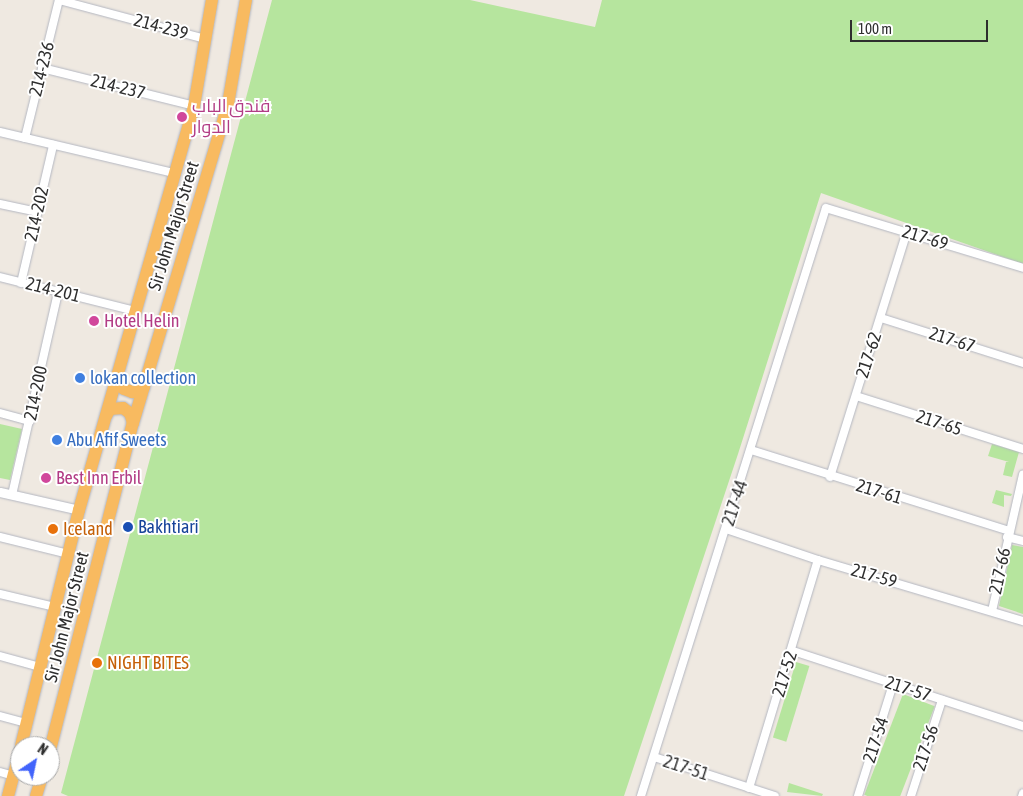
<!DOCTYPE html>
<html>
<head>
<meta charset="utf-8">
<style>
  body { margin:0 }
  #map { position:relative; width:1023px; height:796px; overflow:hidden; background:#efe9e1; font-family:"Asap Condensed",Cairo,sans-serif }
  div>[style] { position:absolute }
  .green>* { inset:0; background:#b6e59e; transform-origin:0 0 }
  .roads { filter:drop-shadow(0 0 1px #b4b7c1) drop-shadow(0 0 1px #b4b7c1) }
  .minor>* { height:8px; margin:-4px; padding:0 4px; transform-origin:4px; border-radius:4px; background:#fff }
  .tertiary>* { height:9px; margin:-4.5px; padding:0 4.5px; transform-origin:4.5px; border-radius:4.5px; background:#fff }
  .trunk>* { height:12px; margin:-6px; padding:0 6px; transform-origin:6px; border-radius:6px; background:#f8ba60 }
  .dots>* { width:14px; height:14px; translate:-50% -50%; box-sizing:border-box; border:2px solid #fff; border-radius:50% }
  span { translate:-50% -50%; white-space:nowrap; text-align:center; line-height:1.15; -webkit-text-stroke:4px #fff; paint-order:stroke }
  .street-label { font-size:18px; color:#2e2e2e }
  .hotel-label { font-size:18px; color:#b23c85 }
  .left { translate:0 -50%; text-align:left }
  .shop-label { font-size:18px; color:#366cbe }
  .transit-label { font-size:18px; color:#164399 }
  .food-label { font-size:18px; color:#c56008 }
  .north { position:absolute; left:10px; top:736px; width:50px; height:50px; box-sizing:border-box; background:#fff; border:1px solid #ababab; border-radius:50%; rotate:34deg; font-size:14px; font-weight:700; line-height:20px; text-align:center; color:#2e2e2e }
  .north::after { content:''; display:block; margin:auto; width:18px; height:22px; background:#4264fb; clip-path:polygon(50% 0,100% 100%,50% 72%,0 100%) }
  .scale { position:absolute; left:850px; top:20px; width:138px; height:22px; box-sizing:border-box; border:2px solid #2e2e2e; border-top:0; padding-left:6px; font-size:15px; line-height:18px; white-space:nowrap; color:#2e2e2e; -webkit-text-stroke:4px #fff; paint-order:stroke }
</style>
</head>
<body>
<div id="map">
  <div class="green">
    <div style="clip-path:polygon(272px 0,470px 0,595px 27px,602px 0,1023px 0,1023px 264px,821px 193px,738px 454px,624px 796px,68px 796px,61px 793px)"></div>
    <div style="clip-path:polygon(0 424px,22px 429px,10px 480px,0 478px)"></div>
    <div style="clip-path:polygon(992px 444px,1019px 452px,1012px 477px,1003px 475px,1006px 462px,1009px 462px,988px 456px)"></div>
    <div style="clip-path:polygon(996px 490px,1012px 494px,1011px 496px,1004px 495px,1004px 507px,992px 503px)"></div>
    <div style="clip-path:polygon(1012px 545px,1023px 547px,1023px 614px,999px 606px)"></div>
    <div style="left:796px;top:662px;width:14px;height:79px;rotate:17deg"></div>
    <div style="left:903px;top:694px;width:34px;height:108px;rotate:21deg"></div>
    <div style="clip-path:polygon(789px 783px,823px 794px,822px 796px,787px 792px)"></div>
  </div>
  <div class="roads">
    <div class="minor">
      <div style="left:59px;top:0;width:152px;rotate:14.9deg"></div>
      <div style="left:42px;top:68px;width:157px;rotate:14deg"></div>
      <div style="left:0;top:132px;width:179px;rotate:13.3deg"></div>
      <div style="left:25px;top:138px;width:142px;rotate:-76.2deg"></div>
      <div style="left:0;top:204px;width:38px;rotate:12deg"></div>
      <div style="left:0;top:277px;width:139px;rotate:14.1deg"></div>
      <div style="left:21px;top:283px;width:142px;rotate:-76.9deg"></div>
      <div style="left:881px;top:318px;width:149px;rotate:17.6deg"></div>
      <div style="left:856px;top:396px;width:175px;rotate:17.6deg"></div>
      <div style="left:0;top:413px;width:31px;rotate:15deg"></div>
      <div style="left:751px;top:450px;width:270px;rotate:17.4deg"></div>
      <div style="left:830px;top:477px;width:257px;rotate:-72.6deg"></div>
      <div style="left:12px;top:495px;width:208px;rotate:-77.2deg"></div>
      <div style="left:726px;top:529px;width:97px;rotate:18.6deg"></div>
      <div style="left:818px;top:560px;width:214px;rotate:16.6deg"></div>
      <div style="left:0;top:537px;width:70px;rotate:14deg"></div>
      <div style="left:1007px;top:537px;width:16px;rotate:14deg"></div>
      <div style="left:0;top:594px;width:57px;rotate:13.3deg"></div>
      <div style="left:992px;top:611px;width:140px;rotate:-77.2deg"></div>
      <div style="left:793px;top:651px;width:242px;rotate:18.1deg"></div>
      <div style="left:0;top:656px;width:41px;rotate:15.4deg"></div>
      <div style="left:0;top:716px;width:28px;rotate:15deg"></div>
      <div style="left:654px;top:757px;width:127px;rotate:17.9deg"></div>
      <div style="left:0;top:772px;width:15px;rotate:16deg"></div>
      <div style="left:749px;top:788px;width:238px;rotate:-73.2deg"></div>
      <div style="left:641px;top:796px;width:616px;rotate:-72.54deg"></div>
      <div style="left:826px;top:208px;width:206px;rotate:16.9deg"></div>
      <div style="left:858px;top:796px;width:117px;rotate:-72.6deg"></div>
      <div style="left:911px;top:796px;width:101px;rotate:-72.1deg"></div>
    </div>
    <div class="tertiary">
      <div style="left:0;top:492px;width:81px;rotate:12.8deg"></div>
      <div style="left:1022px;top:796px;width:3px;rotate:-72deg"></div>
    </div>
    <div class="trunk">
      <div style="left:118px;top:374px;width:8px;rotate:90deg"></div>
      <div style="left:118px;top:382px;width:9px;rotate:49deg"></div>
      <div style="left:124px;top:389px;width:9px;rotate:21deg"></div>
      <div style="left:132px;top:392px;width:13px;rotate:-23deg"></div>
      <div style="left:106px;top:416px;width:8px;rotate:-60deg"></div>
      <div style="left:110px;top:409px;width:13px;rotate:-4deg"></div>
      <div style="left:123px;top:408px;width:9px;rotate:36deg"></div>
      <div style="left:130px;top:413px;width:10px;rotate:73deg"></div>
      <div style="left:21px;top:746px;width:243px;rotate:-76.2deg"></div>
      <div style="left:79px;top:510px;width:420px;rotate:-74.1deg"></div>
      <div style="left:194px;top:106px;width:108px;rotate:-80.4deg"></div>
      <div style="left:50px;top:750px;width:337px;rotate:-75.8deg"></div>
      <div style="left:133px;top:423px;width:333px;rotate:-73.4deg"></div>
      <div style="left:228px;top:104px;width:106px;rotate:-80.2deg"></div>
      <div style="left:8px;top:796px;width:47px;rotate:-75.1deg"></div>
      <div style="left:36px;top:796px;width:21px;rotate:-73deg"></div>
    </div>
  </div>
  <div class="dots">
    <div style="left:182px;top:117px;background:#d1479c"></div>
    <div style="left:94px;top:321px;background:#d1479c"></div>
    <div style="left:80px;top:378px;background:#3f7fe0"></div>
    <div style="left:57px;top:440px;background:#3f7fe0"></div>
    <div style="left:46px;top:478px;background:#d1479c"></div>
    <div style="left:128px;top:527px;background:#1a4fb4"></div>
    <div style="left:53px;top:529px;background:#e8710a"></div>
    <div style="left:97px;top:663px;background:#e8710a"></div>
  </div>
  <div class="street-label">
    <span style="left:161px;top:27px;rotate:15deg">214-239</span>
    <span style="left:42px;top:69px;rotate:-76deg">214-236</span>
    <span style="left:118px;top:87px;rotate:14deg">214-237</span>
    <span style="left:37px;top:214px;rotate:-77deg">214-202</span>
    <span style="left:174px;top:226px;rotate:-73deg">Sir John Major Street</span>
    <span style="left:925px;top:238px;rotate:17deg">217-69</span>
    <span style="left:53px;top:290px;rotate:14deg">214-201</span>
    <span style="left:952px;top:340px;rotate:18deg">217-67</span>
    <span style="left:869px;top:355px;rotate:-72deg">217-62</span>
    <span style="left:36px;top:393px;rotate:-78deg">214-200</span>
    <span style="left:939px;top:423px;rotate:18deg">217-65</span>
    <span style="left:879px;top:492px;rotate:17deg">217-61</span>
    <span style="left:735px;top:503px;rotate:-72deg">217-44</span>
    <span style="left:1000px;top:571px;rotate:-78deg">217-66</span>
    <span style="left:874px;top:576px;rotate:16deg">217-59</span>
    <span style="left:67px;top:617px;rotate:-76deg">Sir John Major Street</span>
    <span style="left:785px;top:674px;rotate:-73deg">217-52</span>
    <span style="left:908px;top:689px;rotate:18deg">217-57</span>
    <span style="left:876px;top:740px;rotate:-72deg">217-54</span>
    <span style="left:926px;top:748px;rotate:-72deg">217-56</span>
    <span style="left:686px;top:768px;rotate:18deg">217-51</span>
  </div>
  <div class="hotel-label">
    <span class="left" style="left:192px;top:117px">فندق الباب<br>الدوار</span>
    <span class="left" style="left:104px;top:321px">Hotel Helin</span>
    <span class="left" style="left:56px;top:478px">Best Inn Erbil</span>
  </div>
  <div class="shop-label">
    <span class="left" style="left:90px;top:378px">lokan collection</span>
    <span class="left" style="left:67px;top:440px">Abu Afif Sweets</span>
  </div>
  <div class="transit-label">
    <span class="left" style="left:138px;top:527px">Bakhtiari</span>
  </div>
  <div class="food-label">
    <span class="left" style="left:63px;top:529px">Iceland</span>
    <span class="left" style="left:107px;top:663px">NIGHT BITES</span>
  </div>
  <div class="north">N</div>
  <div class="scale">100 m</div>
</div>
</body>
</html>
